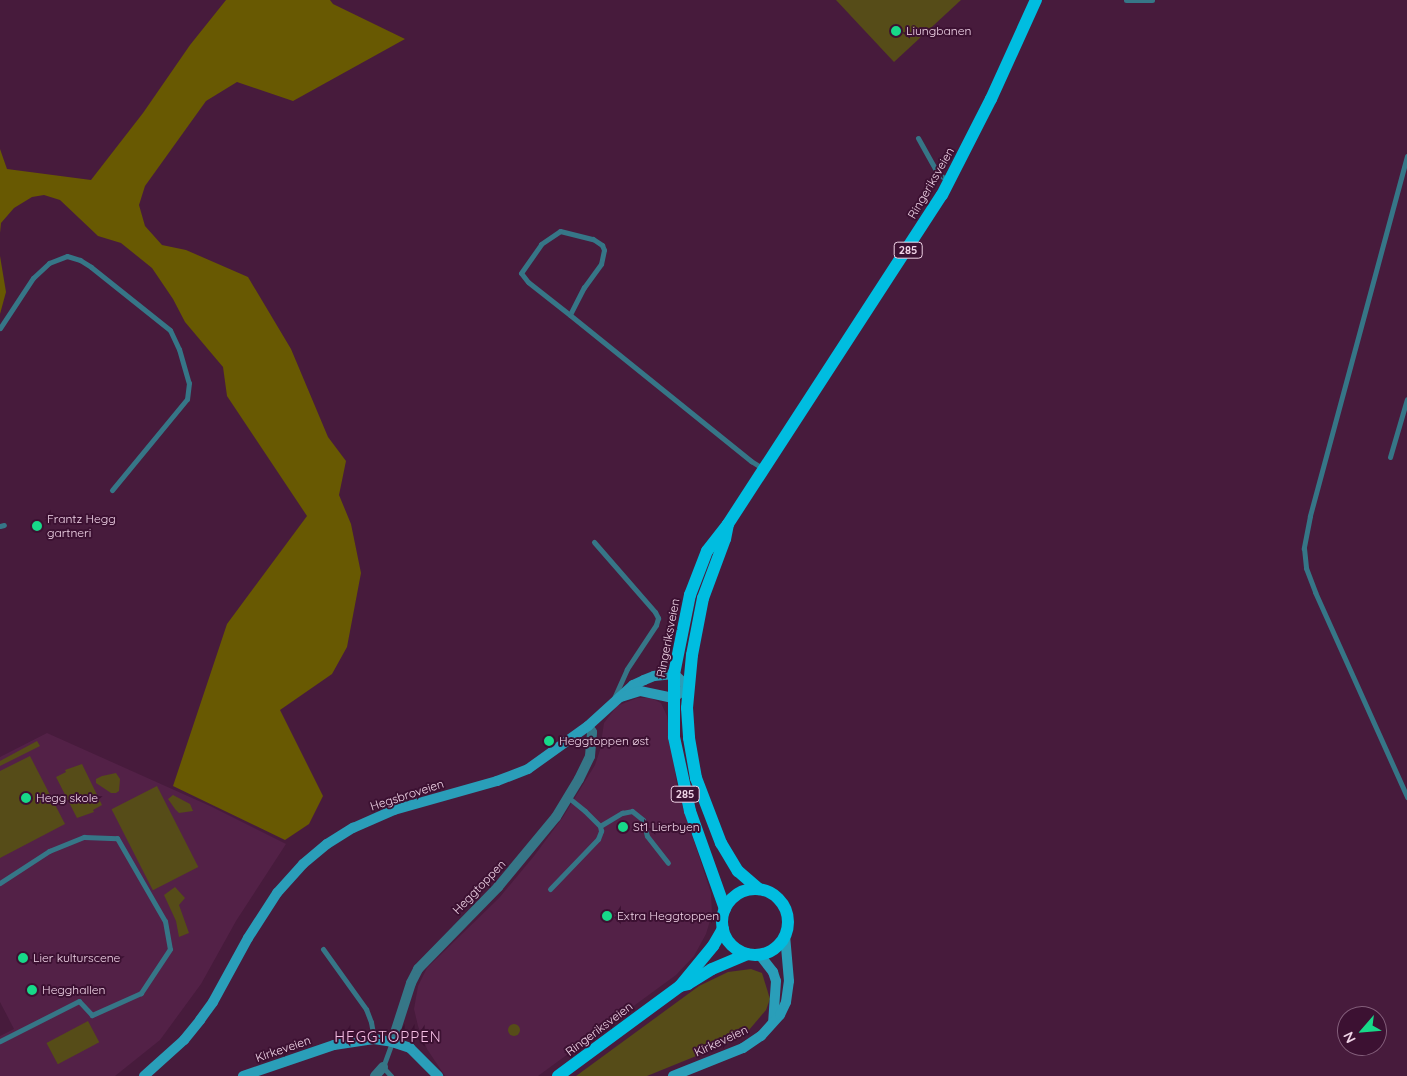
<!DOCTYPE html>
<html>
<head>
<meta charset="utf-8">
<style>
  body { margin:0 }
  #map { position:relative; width:1407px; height:1076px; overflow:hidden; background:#471b3c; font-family:Quicksand,sans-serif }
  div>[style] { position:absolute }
  .built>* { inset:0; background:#532147 }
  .green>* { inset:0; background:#564c18; transform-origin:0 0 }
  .round { border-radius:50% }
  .forest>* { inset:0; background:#685902 }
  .lane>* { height:5px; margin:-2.5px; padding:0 2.5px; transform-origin:2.5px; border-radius:2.5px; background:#367687 }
  .street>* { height:10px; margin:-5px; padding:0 5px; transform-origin:5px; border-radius:5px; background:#367687 }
  .secondary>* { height:10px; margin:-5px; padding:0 5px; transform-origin:5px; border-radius:5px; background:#2a9eb9 }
  .primary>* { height:12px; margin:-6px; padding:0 6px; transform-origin:6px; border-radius:6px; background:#00bde0 }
  .primary>.ring { margin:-6px; padding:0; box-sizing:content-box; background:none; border:12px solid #00bde0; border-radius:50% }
  .dots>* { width:14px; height:14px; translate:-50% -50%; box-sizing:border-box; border:2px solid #3c1132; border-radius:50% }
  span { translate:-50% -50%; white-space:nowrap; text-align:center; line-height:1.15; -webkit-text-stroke:4px #3c1132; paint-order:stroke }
  .shield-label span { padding:1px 4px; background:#3c1132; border:1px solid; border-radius:4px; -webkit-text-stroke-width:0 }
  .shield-label { font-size:11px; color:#f1d5e8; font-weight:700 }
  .poi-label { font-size:12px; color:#f1d5e8 }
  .left { translate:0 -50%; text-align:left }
  .street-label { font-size:12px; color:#f1d5e8 }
  .quarter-label { font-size:15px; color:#f6bee5; letter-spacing:1px }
  .north { position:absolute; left:1337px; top:1006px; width:50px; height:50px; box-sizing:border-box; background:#3c1132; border:1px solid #845f7b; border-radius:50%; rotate:243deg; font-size:14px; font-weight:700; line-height:20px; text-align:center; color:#f1d5e8 }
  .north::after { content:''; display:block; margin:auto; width:18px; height:22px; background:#17d989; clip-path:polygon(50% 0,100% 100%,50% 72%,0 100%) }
</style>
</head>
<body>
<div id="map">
  <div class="built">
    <div style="clip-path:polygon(637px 698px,651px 698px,661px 703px,667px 716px,678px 792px,711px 893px,712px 914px,706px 934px,694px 956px,676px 975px,538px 1076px,445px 1076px,427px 1049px,418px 1026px,414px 1009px,418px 986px,427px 968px,499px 898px,534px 856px,563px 817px,595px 765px,600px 750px,604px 723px,617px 706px)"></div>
    <div style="clip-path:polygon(47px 733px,210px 806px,286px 844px,236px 921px,201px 984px,160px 1040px,115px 1076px,0 1076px,0 1036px,14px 1029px,0 1002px,0 757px)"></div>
  </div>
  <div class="green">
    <div style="clip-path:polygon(836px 0,961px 0,894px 62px)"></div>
    <div style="clip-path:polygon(37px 741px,40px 746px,0 766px,0 761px)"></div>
    <div style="clip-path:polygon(30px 756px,65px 824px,0 858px,0 771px)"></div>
    <div style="clip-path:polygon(82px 764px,102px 805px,93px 810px,94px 812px,77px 818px,56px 777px,66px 772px,65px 770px)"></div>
    <div style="clip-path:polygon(116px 773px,120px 779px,119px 791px,116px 793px,111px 793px,96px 783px,96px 779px,102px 776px)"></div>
    <div style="left:157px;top:786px;width:91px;height:51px;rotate:63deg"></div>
    <div style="clip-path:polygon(173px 795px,190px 804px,193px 811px,179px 813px,175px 809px,168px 799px)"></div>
    <div style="clip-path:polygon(175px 887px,185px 898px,179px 905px,189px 933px,179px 937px,176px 921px,164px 895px)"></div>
    <div style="clip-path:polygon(751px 969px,762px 973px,770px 999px,766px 1010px,743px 1037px,647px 1076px,576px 1076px,699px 986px,728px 972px)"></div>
    <div style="left:88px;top:1021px;width:24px;height:47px;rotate:62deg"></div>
    <div class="round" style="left:508px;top:1024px;width:12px;height:12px"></div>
  </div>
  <div class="forest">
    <div style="clip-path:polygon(226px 0,330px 0,333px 4px,405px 39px,293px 101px,237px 82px,206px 101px,145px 186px,139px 205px,145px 226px,162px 245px,186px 250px,248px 277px,291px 349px,328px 437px,346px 461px,339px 495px,351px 524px,361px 573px,347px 647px,332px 674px,280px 710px,323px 796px,309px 824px,285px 840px,173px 786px,227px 624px,307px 516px,227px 396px,223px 367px,185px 322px,173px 299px,152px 268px,121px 243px,98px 236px,60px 200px,44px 195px,32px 197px,14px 208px,1px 223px,0 233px,0 149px,7px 169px,91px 180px,143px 113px,190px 45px)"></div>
    <div style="clip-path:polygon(0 256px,6px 292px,0 314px)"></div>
  </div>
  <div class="lane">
    <div style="left:1126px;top:0;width:26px"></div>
    <div style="left:918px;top:138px;width:41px;rotate:60.9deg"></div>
    <div style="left:938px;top:174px;width:13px;rotate:32deg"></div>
    <div style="left:1407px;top:156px;width:373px;rotate:105.1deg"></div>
    <div style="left:1310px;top:516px;width:33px;rotate:101deg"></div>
    <div style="left:1304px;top:548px;width:20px;rotate:84deg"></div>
    <div style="left:1306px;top:568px;width:26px;rotate:69deg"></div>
    <div style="left:1315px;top:592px;width:225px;rotate:65.8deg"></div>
    <div style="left:560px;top:231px;width:34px;rotate:14deg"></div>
    <div style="left:593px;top:239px;width:11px;rotate:34deg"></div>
    <div style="left:602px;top:245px;width:5px;rotate:68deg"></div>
    <div style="left:604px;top:250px;width:14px;rotate:102deg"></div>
    <div style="left:601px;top:264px;width:29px;rotate:126deg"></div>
    <div style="left:584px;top:287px;width:31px;rotate:117deg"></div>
    <div style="left:570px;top:315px;width:53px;rotate:-141.8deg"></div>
    <div style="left:528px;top:282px;width:11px;rotate:-128deg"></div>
    <div style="left:521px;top:273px;width:35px;rotate:-55deg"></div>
    <div style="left:541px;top:244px;width:23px;rotate:-34deg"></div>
    <div style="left:570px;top:315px;width:233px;rotate:38.9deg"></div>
    <div style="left:751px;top:461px;width:13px;rotate:32deg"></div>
    <div style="left:0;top:328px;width:60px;rotate:-56.6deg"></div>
    <div style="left:33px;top:278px;width:22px;rotate:-43deg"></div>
    <div style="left:49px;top:263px;width:19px;rotate:-21deg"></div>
    <div style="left:67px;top:256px;width:14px;rotate:17deg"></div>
    <div style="left:80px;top:260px;width:13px;rotate:32deg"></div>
    <div style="left:91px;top:267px;width:101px;rotate:38.6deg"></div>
    <div style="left:170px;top:330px;width:21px;rotate:65deg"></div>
    <div style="left:179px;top:349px;width:35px;rotate:74deg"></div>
    <div style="left:189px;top:383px;width:16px;rotate:97deg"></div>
    <div style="left:187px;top:399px;width:118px;rotate:129.5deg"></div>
    <div style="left:1390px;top:457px;width:60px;rotate:-73.7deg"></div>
    <div style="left:0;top:526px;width:4px;rotate:-14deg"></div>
    <div style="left:594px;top:542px;width:93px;rotate:48.9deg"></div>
    <div style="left:655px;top:612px;width:7px;rotate:63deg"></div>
    <div style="left:658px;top:618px;width:7px;rotate:106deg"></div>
    <div style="left:656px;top:625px;width:53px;rotate:123.4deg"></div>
    <div style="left:627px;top:669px;width:34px;rotate:114deg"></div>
    <div style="left:600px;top:826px;width:26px;rotate:-31deg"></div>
    <div style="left:622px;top:813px;width:10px;rotate:-11deg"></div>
    <div style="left:632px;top:811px;width:14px;rotate:39deg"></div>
    <div style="left:643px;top:820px;width:16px;rotate:76deg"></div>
    <div style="left:647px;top:836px;width:34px;rotate:52deg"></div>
    <div style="left:0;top:883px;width:59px;rotate:-33.1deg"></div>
    <div style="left:49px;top:851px;width:38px;rotate:-22deg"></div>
    <div style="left:84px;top:837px;width:33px;rotate:2deg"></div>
    <div style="left:117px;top:838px;width:96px;rotate:60deg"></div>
    <div style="left:165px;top:921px;width:28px;rotate:80deg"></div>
    <div style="left:170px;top:949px;width:53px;rotate:123.4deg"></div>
    <div style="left:141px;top:993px;width:54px;rotate:155.8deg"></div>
    <div style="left:92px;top:1015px;width:19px;rotate:-133deg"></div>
    <div style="left:79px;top:1001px;width:89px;rotate:153.1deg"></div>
    <div style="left:550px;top:889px;width:69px;rotate:-46.2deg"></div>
    <div style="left:598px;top:839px;width:9px;rotate:-69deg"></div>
    <div style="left:601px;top:831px;width:5px;rotate:-101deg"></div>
    <div style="left:600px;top:826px;width:21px;rotate:-135deg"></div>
    <div style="left:585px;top:811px;width:22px;rotate:-141deg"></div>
    <div style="left:323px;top:949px;width:74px;rotate:54.4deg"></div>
    <div style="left:366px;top:1009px;width:14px;rotate:69deg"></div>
    <div style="left:371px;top:1022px;width:17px;rotate:80deg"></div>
    <div style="left:391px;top:1076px;width:12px;rotate:-132deg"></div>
    <div style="left:383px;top:1067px;width:27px;rotate:-70deg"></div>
  </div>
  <div class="street">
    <div style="left:392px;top:1042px;width:62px;rotate:-72.1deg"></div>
    <div style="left:411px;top:983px;width:16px;rotate:-63deg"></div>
    <div style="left:418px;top:969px;width:115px;rotate:-45.7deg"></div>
    <div style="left:498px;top:887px;width:91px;rotate:-50.4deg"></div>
    <div style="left:556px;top:817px;width:44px;rotate:-58.8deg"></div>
    <div style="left:579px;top:779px;width:25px;rotate:-64deg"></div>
    <div style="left:590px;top:756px;width:24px;rotate:-85deg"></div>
    <div style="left:592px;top:732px;width:7px;rotate:-124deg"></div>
    <div style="left:375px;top:1076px;width:12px;rotate:-48deg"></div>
  </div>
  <div class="secondary">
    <div style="left:759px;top:954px;width:23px;rotate:52deg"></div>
    <div style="left:773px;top:972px;width:9px;rotate:72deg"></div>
    <div style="left:776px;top:981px;width:39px;rotate:94deg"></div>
    <div style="left:144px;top:1076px;width:54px;rotate:-42deg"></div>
    <div style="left:184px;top:1040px;width:26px;rotate:-51deg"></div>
    <div style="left:200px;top:1020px;width:22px;rotate:-54deg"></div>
    <div style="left:213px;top:1002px;width:73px;rotate:-61.3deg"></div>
    <div style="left:248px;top:938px;width:54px;rotate:-57.2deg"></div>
    <div style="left:277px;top:893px;width:39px;rotate:-48deg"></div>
    <div style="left:303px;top:864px;width:31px;rotate:-40deg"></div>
    <div style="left:327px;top:844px;width:31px;rotate:-32deg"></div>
    <div style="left:353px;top:828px;width:45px;rotate:-23.7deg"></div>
    <div style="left:394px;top:810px;width:107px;rotate:-15.7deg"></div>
    <div style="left:497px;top:781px;width:33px;rotate:-21deg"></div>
    <div style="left:528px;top:769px;width:74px;rotate:-35.6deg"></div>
    <div style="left:588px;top:726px;width:61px;rotate:-42.3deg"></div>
    <div style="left:633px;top:685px;width:12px;rotate:-24deg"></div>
    <div style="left:644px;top:680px;width:11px;rotate:-22deg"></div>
    <div style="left:654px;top:676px;width:20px;rotate:-6deg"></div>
    <div style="left:674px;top:674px;width:19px;rotate:43deg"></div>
    <div style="left:688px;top:687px;width:19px;rotate:144deg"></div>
    <div style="left:673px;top:698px;width:34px;rotate:-168deg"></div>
    <div style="left:640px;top:691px;width:21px;rotate:163deg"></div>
    <div style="left:243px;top:1076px;width:96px;rotate:-18.8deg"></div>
    <div style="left:334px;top:1045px;width:40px;rotate:-8.5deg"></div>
    <div style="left:374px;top:1039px;width:18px;rotate:9deg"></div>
    <div style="left:392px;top:1042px;width:19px;rotate:18deg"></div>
    <div style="left:410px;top:1048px;width:40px;rotate:45deg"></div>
    <div style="left:673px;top:1076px;width:75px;rotate:-21.8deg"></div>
    <div style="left:743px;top:1048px;width:22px;rotate:-34deg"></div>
    <div style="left:761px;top:1036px;width:28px;rotate:-48deg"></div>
    <div style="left:780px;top:1015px;width:14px;rotate:-65deg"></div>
    <div style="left:786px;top:1002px;width:21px;rotate:-82deg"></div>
    <div style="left:789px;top:981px;width:46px;rotate:-95deg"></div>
  </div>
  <div class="primary">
    <div style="left:728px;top:524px;width:15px;rotate:101deg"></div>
    <div style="left:725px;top:539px;width:63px;rotate:110.4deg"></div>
    <div style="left:703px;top:598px;width:58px;rotate:100.9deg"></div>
    <div style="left:692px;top:655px;width:53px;rotate:95.4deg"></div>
    <div style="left:687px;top:708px;width:30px;rotate:86deg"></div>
    <div style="left:689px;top:738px;width:41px;rotate:80.1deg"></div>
    <div style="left:696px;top:778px;width:70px;rotate:69deg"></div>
    <div style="left:721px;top:843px;width:33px;rotate:59deg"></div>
    <div style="left:738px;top:871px;width:28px;rotate:41deg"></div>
    <div class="ring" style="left:722px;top:889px;width:54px;height:54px"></div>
    <div style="left:725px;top:909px;width:104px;rotate:-109.7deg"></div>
    <div style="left:690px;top:811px;width:76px;rotate:-102.2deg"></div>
    <div style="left:674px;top:737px;width:63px;rotate:-90deg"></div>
    <div style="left:674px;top:674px;width:81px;rotate:-78.6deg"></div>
    <div style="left:690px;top:595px;width:47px;rotate:-68.9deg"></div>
    <div style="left:707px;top:551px;width:34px;rotate:-52deg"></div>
    <div style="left:728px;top:524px;width:392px;rotate:-57deg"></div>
    <div style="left:942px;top:195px;width:108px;rotate:-63deg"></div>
    <div style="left:991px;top:99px;width:109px;rotate:-65.6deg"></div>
    <div style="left:680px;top:986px;width:52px;rotate:-50.5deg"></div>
    <div style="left:713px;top:946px;width:20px;rotate:-60deg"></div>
    <div style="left:558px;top:1076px;width:152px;rotate:-36.4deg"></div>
    <div style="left:680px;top:986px;width:8px;rotate:-14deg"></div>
    <div style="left:688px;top:984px;width:28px;rotate:-32deg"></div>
    <div style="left:712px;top:969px;width:38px;rotate:-23deg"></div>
  </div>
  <div class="dots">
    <div style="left:896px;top:31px;background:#17d989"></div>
    <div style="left:37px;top:526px;background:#17d989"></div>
    <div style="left:549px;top:741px;background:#17d989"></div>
    <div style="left:26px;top:798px;background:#17d989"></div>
    <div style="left:623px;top:827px;background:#17d989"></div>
    <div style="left:607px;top:916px;background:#17d989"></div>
    <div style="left:23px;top:958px;background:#17d989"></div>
    <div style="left:32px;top:990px;background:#17d989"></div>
  </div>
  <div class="shield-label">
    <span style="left:908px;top:250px">285</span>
    <span style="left:685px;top:794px">285</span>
  </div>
  <div class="poi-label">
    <span class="left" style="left:906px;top:31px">Liungbanen</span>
    <span class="left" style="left:47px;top:526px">Frantz Hegg<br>gartneri</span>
    <span class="left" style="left:559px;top:741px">Heggtoppen øst</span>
    <span class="left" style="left:36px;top:798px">Hegg skole</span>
    <span class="left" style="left:633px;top:827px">St1 Lierbyen</span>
    <span class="left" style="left:617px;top:916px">Extra Heggtoppen</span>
    <span class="left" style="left:33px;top:958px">Lier kulturscene</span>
    <span class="left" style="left:42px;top:990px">Hegghallen</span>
  </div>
  <div class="street-label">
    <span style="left:931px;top:183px;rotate:-60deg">Ringeriksveien</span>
    <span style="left:668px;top:638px;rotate:-79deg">Ringeriksveien</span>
    <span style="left:407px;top:795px;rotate:-18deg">Hegsbroveien</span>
    <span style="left:479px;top:887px;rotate:-46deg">Heggtoppen</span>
    <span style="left:599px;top:1029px;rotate:-37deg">Ringeriksveien</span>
    <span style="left:721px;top:1041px;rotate:-25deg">Kirkeveien</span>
    <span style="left:283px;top:1049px;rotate:-19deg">Kirkeveien</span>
  </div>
  <div class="quarter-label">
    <span style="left:388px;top:1037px">HEGGTOPPEN</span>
  </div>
  <div class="north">N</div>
</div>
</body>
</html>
